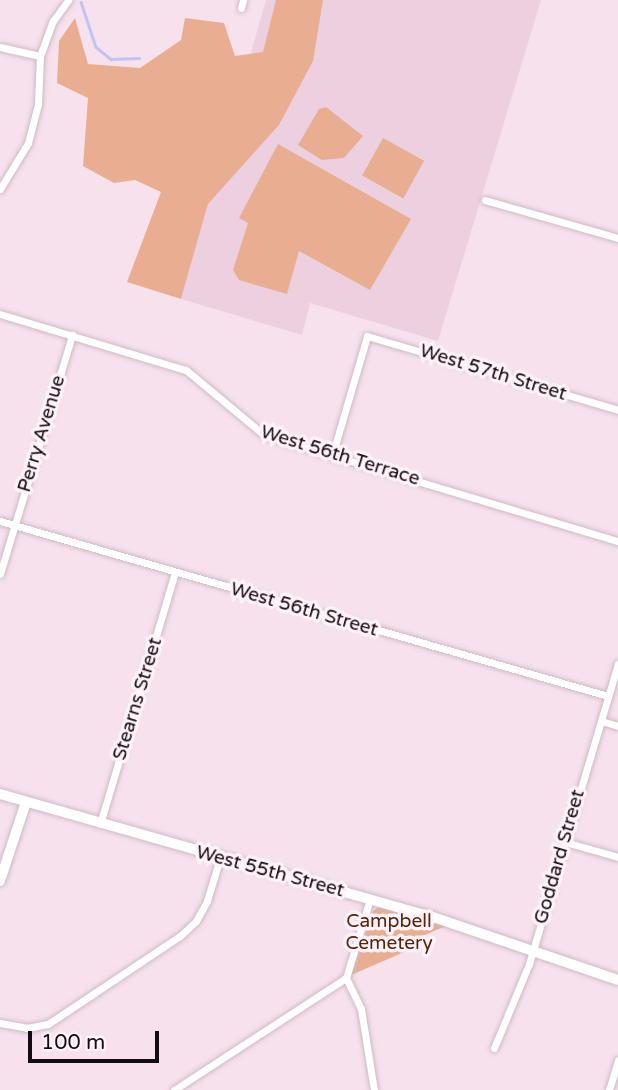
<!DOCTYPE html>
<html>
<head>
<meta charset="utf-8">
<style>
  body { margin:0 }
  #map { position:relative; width:618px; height:1090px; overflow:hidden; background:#f7e1ed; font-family:"Varela Round",sans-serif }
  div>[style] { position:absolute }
  .built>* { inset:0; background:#edd0df }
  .green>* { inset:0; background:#e9ae91; transform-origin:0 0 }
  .stream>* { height:2.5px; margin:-1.25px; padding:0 1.25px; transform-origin:1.25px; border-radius:1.25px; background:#c1c3f2 }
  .roads { filter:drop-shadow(0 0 2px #cfbac5) drop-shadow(0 0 2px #cfbac5) }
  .street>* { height:7px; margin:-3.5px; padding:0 3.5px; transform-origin:3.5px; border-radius:3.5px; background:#fff }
  .secondary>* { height:10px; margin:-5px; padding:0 5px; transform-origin:5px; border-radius:5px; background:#fff }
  span { translate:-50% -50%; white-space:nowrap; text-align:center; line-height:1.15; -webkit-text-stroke:7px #fef1f8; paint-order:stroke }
  .street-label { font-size:19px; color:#130c10 }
  .park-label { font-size:19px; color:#562508 }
  .scale { position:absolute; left:28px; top:1031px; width:131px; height:32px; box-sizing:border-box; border:4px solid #130c10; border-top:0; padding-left:9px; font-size:21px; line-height:24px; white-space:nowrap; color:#130c10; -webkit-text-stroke:5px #fef1f8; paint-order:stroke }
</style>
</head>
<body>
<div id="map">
  <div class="built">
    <div style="clip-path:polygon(266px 0,541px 0,438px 341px,310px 303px,302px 335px,181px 299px)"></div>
  </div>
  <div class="green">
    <div style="clip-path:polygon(276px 0,323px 0,313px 61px,279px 125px,208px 204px,181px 299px,127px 282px,161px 192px,135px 180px,114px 183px,83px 166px,88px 98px,57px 83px,59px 41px,75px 18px,88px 64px,140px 68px,181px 40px,185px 18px,224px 23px,235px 56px,263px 52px)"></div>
    <div style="clip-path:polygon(326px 107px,363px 136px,344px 158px,322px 160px,298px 145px,319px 109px)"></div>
    <div style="left:383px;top:138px;width:47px;height:43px;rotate:29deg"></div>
    <div style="clip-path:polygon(278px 144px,411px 219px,370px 290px,299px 251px,287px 294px,239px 280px,233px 270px,248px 223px,239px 218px)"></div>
    <div style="clip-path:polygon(379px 907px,446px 926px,415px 939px,416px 947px,351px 975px,373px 911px)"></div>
  </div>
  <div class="stream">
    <div style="left:81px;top:2px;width:47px;rotate:71.6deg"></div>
    <div style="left:96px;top:47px;width:19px;rotate:39deg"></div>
    <div style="left:111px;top:59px;width:28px;rotate:-2deg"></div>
  </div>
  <div class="roads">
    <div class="street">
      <div style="left:241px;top:8px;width:8px;rotate:-76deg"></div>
      <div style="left:0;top:47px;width:41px;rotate:12.7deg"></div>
      <div style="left:0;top:189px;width:54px;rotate:-58.7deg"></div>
      <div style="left:28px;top:143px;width:40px;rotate:-75.6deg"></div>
      <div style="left:38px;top:104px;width:48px;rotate:-87.6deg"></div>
      <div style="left:40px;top:56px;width:37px;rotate:-70deg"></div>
      <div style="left:53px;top:21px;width:26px;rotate:-54deg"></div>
      <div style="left:485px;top:200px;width:138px;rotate:15.9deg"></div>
      <div style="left:0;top:314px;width:194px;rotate:16.8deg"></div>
      <div style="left:186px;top:370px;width:102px;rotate:39.8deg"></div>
      <div style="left:264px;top:435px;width:370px;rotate:16.7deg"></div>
      <div style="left:332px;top:456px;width:125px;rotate:-73.7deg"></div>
      <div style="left:367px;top:336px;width:262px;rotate:16.4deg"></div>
      <div style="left:0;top:521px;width:633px;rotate:16.06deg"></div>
      <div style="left:0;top:574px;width:250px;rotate:-73.2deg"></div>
      <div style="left:601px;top:721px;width:18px;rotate:16deg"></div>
      <div style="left:100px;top:824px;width:262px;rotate:-73.4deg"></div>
      <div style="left:565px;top:842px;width:55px;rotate:15.8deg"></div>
      <div style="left:346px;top:978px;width:34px;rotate:64deg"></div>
      <div style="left:361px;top:1009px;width:82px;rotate:80.9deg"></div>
      <div style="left:0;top:1023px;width:27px;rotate:10deg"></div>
      <div style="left:27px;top:1028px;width:21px;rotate:-11deg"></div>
      <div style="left:48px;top:1024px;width:159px;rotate:-33.7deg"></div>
      <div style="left:180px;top:936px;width:22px;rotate:-43deg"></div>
      <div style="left:196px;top:921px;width:23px;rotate:-61deg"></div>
      <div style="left:207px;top:901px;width:45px;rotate:-73.2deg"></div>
      <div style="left:494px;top:1048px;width:91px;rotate:-67.4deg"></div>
      <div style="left:529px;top:964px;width:313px;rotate:-73.5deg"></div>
      <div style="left:174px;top:1090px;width:205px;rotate:-33.1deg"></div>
      <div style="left:346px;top:978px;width:83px;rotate:-73.1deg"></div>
      <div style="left:609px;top:1090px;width:31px;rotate:-73deg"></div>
    </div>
    <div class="secondary">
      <div style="left:0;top:794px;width:450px;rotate:15.9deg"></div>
      <div style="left:433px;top:917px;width:195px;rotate:18.8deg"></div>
      <div style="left:0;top:881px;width:83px;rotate:-71.8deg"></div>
    </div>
  </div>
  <div class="street-label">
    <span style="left:493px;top:373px;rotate:17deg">West 57th Street</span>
    <span style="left:42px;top:434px;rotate:-73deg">Perry Avenue</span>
    <span style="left:340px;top:456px;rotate:17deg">West 56th Terrace</span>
    <span style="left:304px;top:610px;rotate:16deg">West 56th Street</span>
    <span style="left:138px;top:699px;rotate:-73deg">Stearns Street</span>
    <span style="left:560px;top:857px;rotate:-74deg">Goddard Street</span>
    <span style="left:270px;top:872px;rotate:15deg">West 55th Street</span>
  </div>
  <div class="park-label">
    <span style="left:389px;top:933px">Campbell<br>Cemetery</span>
  </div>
  <div class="scale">100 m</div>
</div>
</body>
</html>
